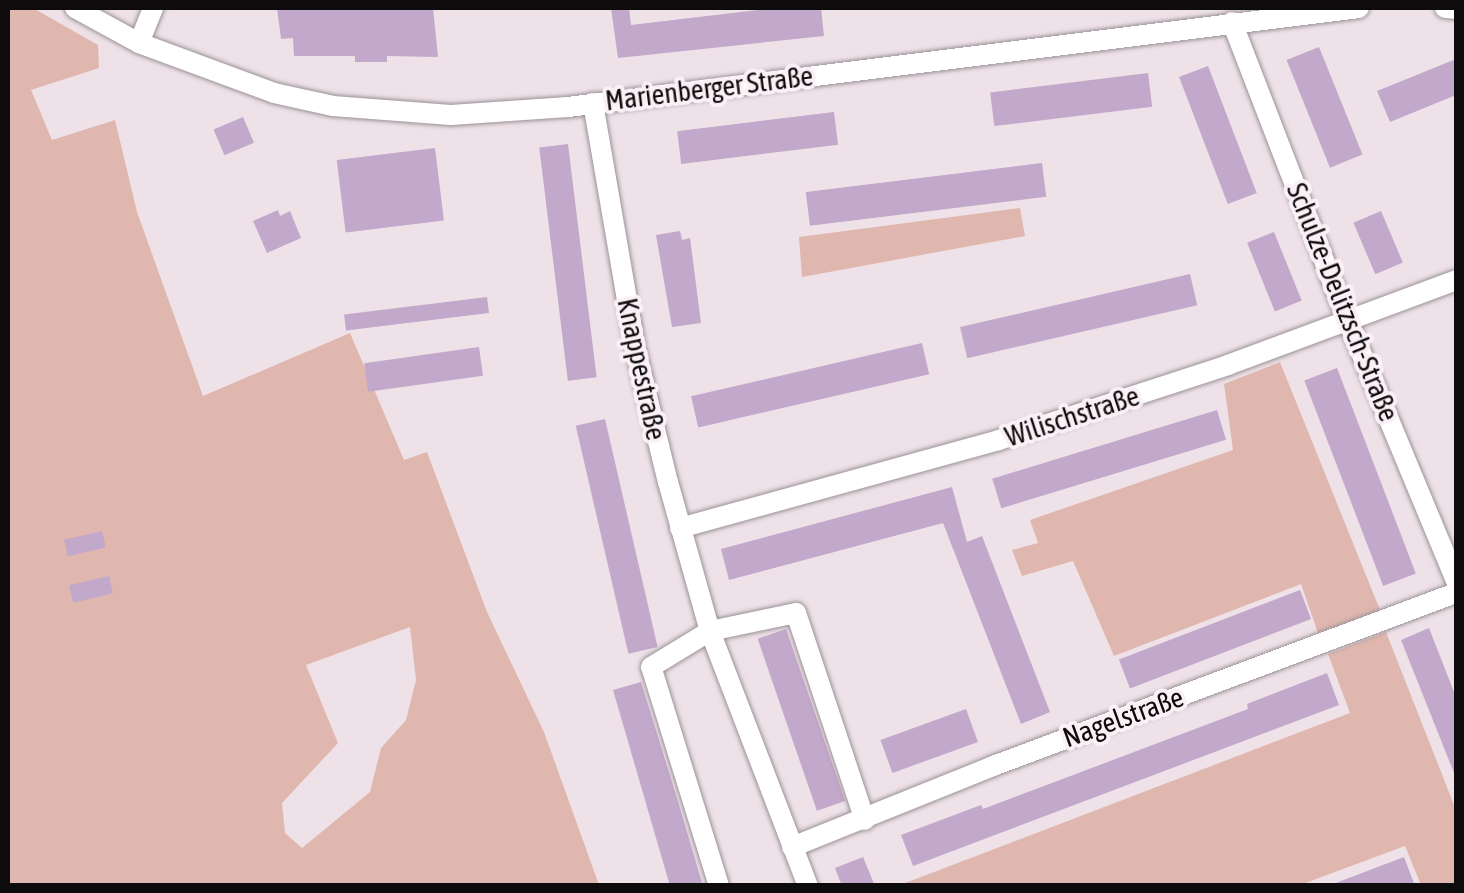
<!DOCTYPE html>
<html>
<head>
<meta charset="utf-8">
<style>
  body { margin:0 }
  #map { position:relative; width:1464px; height:893px; overflow:hidden; background:#eee2e8; font-family:"Asap Condensed",sans-serif }
  div>[style] { position:absolute }
  .green>* { inset:0; background:#e0b7ae }
  .building>* { inset:0; background:#c2a8ca; transform-origin:0 0 }
  .roads { filter:drop-shadow(0 0 2px #9b9197) drop-shadow(0 0 2px #9b9197) }
  .minor>* { height:20px; margin:-10px; padding:0 10px; transform-origin:10px; border-radius:10px; background:#fff }
  span { translate:-50% -50%; white-space:nowrap; text-align:center; line-height:1.15; -webkit-text-stroke:8px #fbf0f6; paint-order:stroke }
  .street-label { font-size:28px; color:#0e0b0d }
  .frame { position:absolute; inset:0; border:10px solid #0e0b0d; pointer-events:none }
</style>
</head>
<body>
<div id="map">
  <div class="green">
    <div style="clip-path:polygon(evenodd,8px 8px,33px 8px,98px 45px,99px 68px,31px 90px,52px 140px,115px 120px,137px 212px,203px 396px,350px 333px,404px 460px,427px 452px,487px 612px,544px 732px,599px 885px,8px 885px,8px 8px,410px 627px,416px 680px,406px 720px,381px 748px,370px 792px,302px 848px,285px 833px,282px 803px,338px 743px,306px 665px,410px 627px)"></div>
    <div style="clip-path:polygon(1020px 208px,1025px 236px,802px 277px,799px 237px)"></div>
    <div style="clip-path:polygon(1280px 362px,1380px 610px,1318px 633px,1301px 584px,1114px 656px,1073px 561px,1022px 576px,1012px 550px,1038px 543px,1030px 520px,1233px 450px,1224px 384px)"></div>
    <div style="clip-path:polygon(1386px 632px,1456px 810px,1456px 885px,1421px 885px,1405px 846px,1300px 885px,900px 885px,1350px 713px,1328px 654px)"></div>
  </div>
  <div class="building">
    <div style="clip-path:polygon(277px 8px,433px 8px,438px 57px,387px 56px,387px 62px,355px 62px,355px 56px,294px 56px,293px 38px,281px 39px)"></div>
    <div style="clip-path:polygon(611px 8px,629px 8px,631px 25px,774px 8px,821px 8px,824px 36px,618px 58px)"></div>
    <div style="left:1319px;top:47px;width:116px;height:35px;rotate:68deg"></div>
    <div style="clip-path:polygon(1456px 59px,1456px 95px,1390px 122px,1377px 91px)"></div>
    <div style="left:1208px;top:66px;width:136px;height:31px;rotate:69deg"></div>
    <div style="left:1148px;top:73px;width:34px;height:159px;rotate:83deg"></div>
    <div style="left:834px;top:112px;width:33px;height:158px;rotate:83deg"></div>
    <div style="left:243px;top:117px;width:28px;height:32px;rotate:67deg"></div>
    <div style="left:568px;top:144px;width:235px;height:29px;rotate:83deg"></div>
    <div style="left:435px;top:148px;width:73px;height:99px;rotate:83deg"></div>
    <div style="left:1042px;top:163px;width:34px;height:238px;rotate:83deg"></div>
    <div style="clip-path:polygon(278px 210px,280px 216px,290px 211px,301px 238px,267px 253px,253px 221px)"></div>
    <div style="left:1381px;top:211px;width:56px;height:30px;rotate:67deg"></div>
    <div style="clip-path:polygon(680px 231px,682px 240px,690px 238px,701px 323px,672px 327px,656px 235px)"></div>
    <div style="left:1274px;top:232px;width:74px;height:29px;rotate:68deg"></div>
    <div style="left:1190px;top:274px;width:32px;height:236px;rotate:77deg"></div>
    <div style="left:487px;top:297px;width:16px;height:144px;rotate:83deg"></div>
    <div style="left:922px;top:343px;width:32px;height:237px;rotate:77deg"></div>
    <div style="left:479px;top:347px;width:29px;height:116px;rotate:82deg"></div>
    <div style="left:1337px;top:368px;width:220px;height:35px;rotate:69deg"></div>
    <div style="left:1217px;top:410px;width:31px;height:235px;rotate:73deg"></div>
    <div style="left:605px;top:419px;width:234px;height:30px;rotate:77deg"></div>
    <div style="clip-path:polygon(952px 487px,967px 542px,982px 536px,1050px 712px,1021px 724px,943px 523px,729px 580px,721px 549px)"></div>
    <div style="left:102px;top:531px;width:17px;height:39px;rotate:77deg"></div>
    <div style="left:109px;top:576px;width:18px;height:41px;rotate:77deg"></div>
    <div style="left:1300px;top:590px;width:31px;height:194px;rotate:69deg"></div>
    <div style="clip-path:polygon(1429px 628px,1456px 697px,1456px 778px,1401px 640px)"></div>
    <div style="left:786px;top:629px;width:182px;height:30px;rotate:71deg"></div>
    <div style="clip-path:polygon(1327px 673px,1339px 705px,913px 866px,901px 835px,981px 805px,983px 809px,1248px 709px,1247px 704px)"></div>
    <div style="clip-path:polygon(641px 682px,677px 798px,703px 886px,670px 886px,613px 690px)"></div>
    <div style="left:966px;top:709px;width:35px;height:91px;rotate:70deg"></div>
    <div style="clip-path:polygon(863px 857px,875px 886px,842px 886px,835px 868px)"></div>
    <div style="clip-path:polygon(1404px 857px,1415px 886px,1333px 886px,1333px 884px)"></div>
  </div>
  <div class="roads">
    <div class="minor">
      <div style="left:75px;top:8px;width:73px;rotate:28.7deg"></div>
      <div style="left:139px;top:43px;width:144px;rotate:20.3deg"></div>
      <div style="left:274px;top:93px;width:60px;rotate:12.4deg"></div>
      <div style="left:333px;top:106px;width:118px;rotate:4.4deg"></div>
      <div style="left:451px;top:115px;width:117px;rotate:-3.9deg"></div>
      <div style="left:568px;top:107px;width:797px;rotate:-7.13deg"></div>
      <div style="left:1445px;top:8px;width:11px;rotate:5deg"></div>
      <div style="left:1232px;top:22px;width:300px;rotate:68.9deg"></div>
      <div style="left:1340px;top:302px;width:302px;rotate:67.4deg"></div>
      <div style="left:139px;top:43px;width:38px;rotate:-68deg"></div>
      <div style="left:593px;top:103px;width:248px;rotate:80.2deg"></div>
      <div style="left:635px;top:347px;width:139px;rotate:76.3deg"></div>
      <div style="left:668px;top:482px;width:155px;rotate:74.3deg"></div>
      <div style="left:710px;top:631px;width:273px;rotate:69deg"></div>
      <div style="left:680px;top:528px;width:331px;rotate:-15.4deg"></div>
      <div style="left:999px;top:440px;width:241px;rotate:-18.1deg"></div>
      <div style="left:1228px;top:365px;width:243px;rotate:-20.4deg"></div>
      <div style="left:792px;top:847px;width:217px;rotate:-21.9deg"></div>
      <div style="left:993px;top:766px;width:494px;rotate:-20.5deg"></div>
      <div style="left:719px;top:886px;width:229px;rotate:-107.2deg"></div>
      <div style="left:651px;top:667px;width:69px;rotate:-31.4deg"></div>
      <div style="left:710px;top:631px;width:88px;rotate:-11.8deg"></div>
      <div style="left:796px;top:613px;width:218px;rotate:71.6deg"></div>
    </div>
  </div>
  <div class="street-label">
    <span style="left:709px;top:88px;rotate:-7deg">Marienberger Straße</span>
    <span style="left:1343px;top:302px;rotate:68deg">Schulze-Delitzsch-Straße</span>
    <span style="left:642px;top:369px;rotate:78deg">Knappestraße</span>
    <span style="left:1072px;top:416px;rotate:-18deg">Wilischstraße</span>
    <span style="left:1123px;top:717px;rotate:-20deg">Nagelstraße</span>
  </div>
  <div class="frame"></div>
</div>
</body>
</html>
